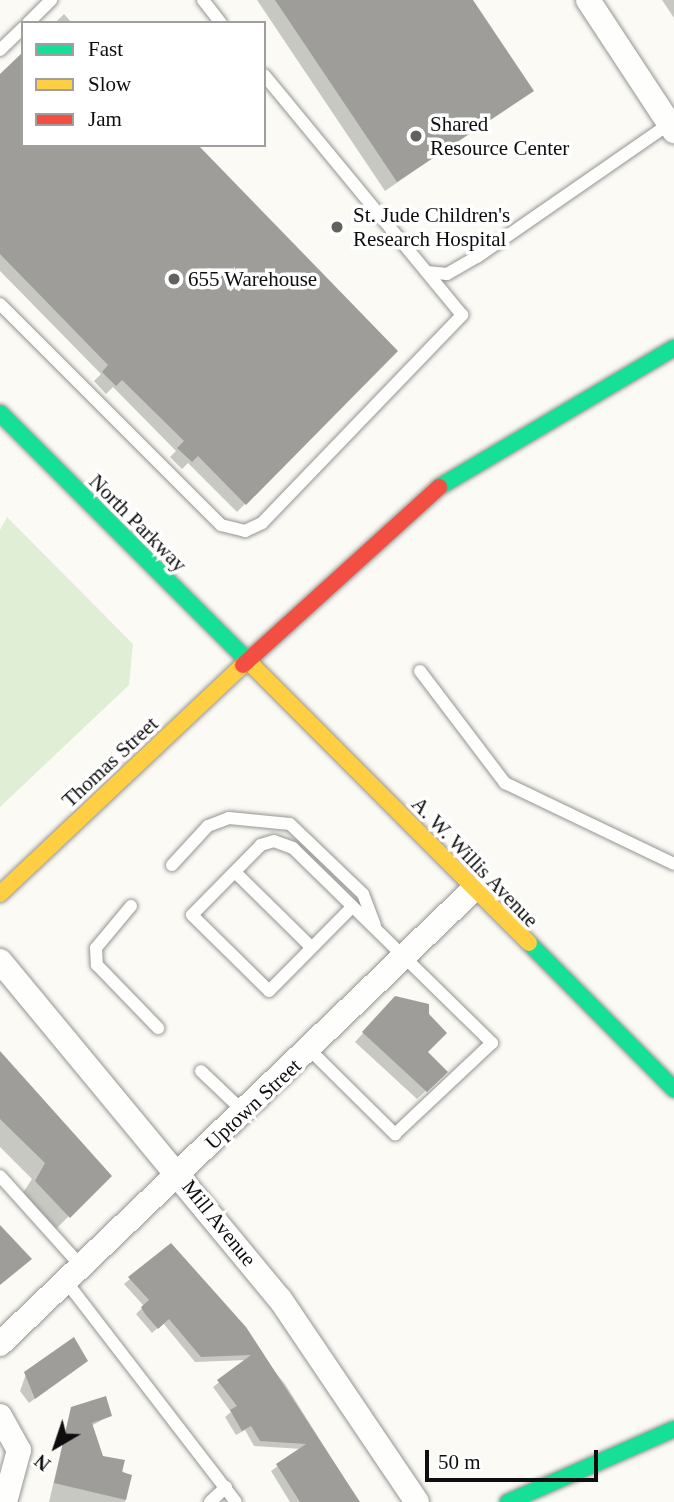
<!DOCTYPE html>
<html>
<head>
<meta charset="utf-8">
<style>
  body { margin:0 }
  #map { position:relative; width:674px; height:1502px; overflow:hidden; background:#fbfaf4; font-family:Georgia,serif }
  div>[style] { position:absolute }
  .green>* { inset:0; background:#e1eed6 }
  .shadow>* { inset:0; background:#0003 }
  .building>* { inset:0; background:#9f9d99 }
  .roads { filter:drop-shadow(0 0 2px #959492) drop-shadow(0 0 2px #959492) }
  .lane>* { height:12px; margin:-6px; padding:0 6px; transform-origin:6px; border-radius:6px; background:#fefefd }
  .street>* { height:24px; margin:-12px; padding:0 12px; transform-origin:12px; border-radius:12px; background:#fefefd }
  .fast>* { height:16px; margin:-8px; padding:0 8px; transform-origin:8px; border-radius:8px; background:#16e098 }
  .slow>* { height:16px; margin:-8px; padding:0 8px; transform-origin:8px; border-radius:8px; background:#ffcf43 }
  .jam>* { height:16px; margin:-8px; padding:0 8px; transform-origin:8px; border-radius:8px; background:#f24e42 }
  .dots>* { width:19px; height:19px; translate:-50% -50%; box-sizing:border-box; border:4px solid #fff; border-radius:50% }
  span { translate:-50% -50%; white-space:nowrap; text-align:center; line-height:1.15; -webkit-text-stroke:7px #fff; paint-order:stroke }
  .poi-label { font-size:21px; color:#0e0e0e }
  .left { translate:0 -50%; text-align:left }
  .street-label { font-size:21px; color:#0e0e0e }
  .legend { position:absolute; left:21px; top:21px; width:245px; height:126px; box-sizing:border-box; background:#fff; border:2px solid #9f9f9f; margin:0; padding:9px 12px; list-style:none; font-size:21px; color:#0e0e0e }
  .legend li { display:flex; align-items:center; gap:14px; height:35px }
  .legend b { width:35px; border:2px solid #9f9f9f }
  .north { position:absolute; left:21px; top:1411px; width:70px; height:70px; -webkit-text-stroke:5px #fff; paint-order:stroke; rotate:219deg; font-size:19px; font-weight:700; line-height:28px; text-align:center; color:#0e0e0e }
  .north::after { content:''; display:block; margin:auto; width:24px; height:32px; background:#0e0e0e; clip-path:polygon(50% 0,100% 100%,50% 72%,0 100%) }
  .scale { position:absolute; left:425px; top:1450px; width:173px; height:32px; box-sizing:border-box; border:4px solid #0e0e0e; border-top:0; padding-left:9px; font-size:21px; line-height:24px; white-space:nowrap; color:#0e0e0e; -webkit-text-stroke:5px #fff; paint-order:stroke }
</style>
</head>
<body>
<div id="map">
  <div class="green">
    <div style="clip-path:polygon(7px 517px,133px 644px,129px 685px,0 807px,0 530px)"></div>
  </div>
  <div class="shadow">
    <div style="clip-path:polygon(257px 0,471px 0,531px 90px,385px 191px)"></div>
    <div style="clip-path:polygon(662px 0,674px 0,674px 18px)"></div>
    <div style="clip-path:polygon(64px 14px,72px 23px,55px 23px)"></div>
    <div style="clip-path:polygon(0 77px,23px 145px,395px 351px,237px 512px,188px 463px,182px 469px,170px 457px,176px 451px,113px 387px,106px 394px,94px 381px,101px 374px,0 271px)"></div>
    <div style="clip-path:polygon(387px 1007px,446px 1072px,417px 1099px,355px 1042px)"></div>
    <div style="clip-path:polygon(0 1055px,110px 1175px,54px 1231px,21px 1196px,32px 1179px,0 1147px)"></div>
    <div style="clip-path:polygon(170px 1245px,285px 1384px,359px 1502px,290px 1502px,271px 1471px,302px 1449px,254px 1446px,245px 1430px,236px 1435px,225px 1417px,231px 1412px,213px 1387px,247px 1360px,195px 1362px,163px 1323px,152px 1333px,136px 1314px,144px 1306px,124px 1284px)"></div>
    <div style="clip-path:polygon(86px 1361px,29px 1403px,20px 1391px,26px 1374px)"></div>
    <div style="clip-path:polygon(71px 1408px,110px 1416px,91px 1426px,101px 1457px,130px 1476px,125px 1502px,49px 1502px)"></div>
  </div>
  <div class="building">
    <div style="clip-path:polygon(275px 0,473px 0,534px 91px,397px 182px)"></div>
    <div style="clip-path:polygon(23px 52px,23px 145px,198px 145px,398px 351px,246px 505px,198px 456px,192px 462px,177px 448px,184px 441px,122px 380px,116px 386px,102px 372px,108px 365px,0 254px,0 74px)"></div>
    <div style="clip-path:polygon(395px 996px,429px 1004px,429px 1014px,447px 1033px,428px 1052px,448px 1072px,427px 1092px,362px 1032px)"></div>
    <div style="clip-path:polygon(0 1051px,112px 1176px,70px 1218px,35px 1181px,45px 1163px,0 1119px)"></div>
    <div style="clip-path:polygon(0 1225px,32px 1259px,0 1285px)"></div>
    <div style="clip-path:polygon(171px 1243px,246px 1327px,360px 1502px,300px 1502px,276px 1464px,306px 1444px,260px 1441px,251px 1426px,242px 1431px,230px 1410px,237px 1406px,217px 1380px,251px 1355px,201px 1357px,169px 1319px,158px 1329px,145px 1314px,141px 1307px,149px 1300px,128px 1277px)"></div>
    <div style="clip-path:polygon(74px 1337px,88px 1361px,35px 1399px,24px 1372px)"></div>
    <div style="clip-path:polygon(106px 1396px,112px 1416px,92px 1423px,103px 1456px,125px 1460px,122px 1472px,132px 1475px,126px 1500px,54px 1483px,71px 1407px)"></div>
  </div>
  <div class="roads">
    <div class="lane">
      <div style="left:203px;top:0;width:29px;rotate:52deg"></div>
      <div style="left:28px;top:23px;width:33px;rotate:-45deg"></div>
      <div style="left:0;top:50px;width:32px;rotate:-44deg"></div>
      <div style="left:427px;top:272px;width:20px;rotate:6deg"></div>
      <div style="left:447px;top:274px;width:34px;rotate:-30deg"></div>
      <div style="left:477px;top:257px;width:234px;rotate:-34.7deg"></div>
      <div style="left:0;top:304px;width:313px;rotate:45deg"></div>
      <div style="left:221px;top:525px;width:25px;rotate:14deg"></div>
      <div style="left:245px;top:531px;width:19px;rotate:-25deg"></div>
      <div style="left:262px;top:523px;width:289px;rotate:-46.1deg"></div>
      <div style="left:462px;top:315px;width:311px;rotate:-129.5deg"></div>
      <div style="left:420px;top:671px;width:141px;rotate:52.8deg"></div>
      <div style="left:505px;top:783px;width:187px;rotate:25.6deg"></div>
      <div style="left:172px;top:865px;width:53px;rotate:-47.3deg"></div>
      <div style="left:208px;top:826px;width:22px;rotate:-21deg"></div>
      <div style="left:229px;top:818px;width:61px;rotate:5.6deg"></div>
      <div style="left:290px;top:824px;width:101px;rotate:43.8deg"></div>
      <div style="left:363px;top:894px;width:33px;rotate:69deg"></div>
      <div style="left:235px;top:872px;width:107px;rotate:44.6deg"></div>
      <div style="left:131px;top:906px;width:55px;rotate:129.8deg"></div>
      <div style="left:96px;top:948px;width:17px;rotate:87deg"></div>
      <div style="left:97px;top:965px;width:88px;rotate:45.9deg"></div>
      <div style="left:310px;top:1050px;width:120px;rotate:44.7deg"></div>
      <div style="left:395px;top:1134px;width:133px;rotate:-43.2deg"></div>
      <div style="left:492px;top:1043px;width:279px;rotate:-135.6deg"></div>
      <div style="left:293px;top:848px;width:20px;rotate:-160deg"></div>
      <div style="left:274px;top:841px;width:14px;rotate:163deg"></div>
      <div style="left:261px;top:845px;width:98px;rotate:134.6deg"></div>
      <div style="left:192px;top:915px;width:108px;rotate:44.6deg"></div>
      <div style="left:269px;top:991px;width:118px;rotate:-45.3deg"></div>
      <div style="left:201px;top:1071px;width:59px;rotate:43.6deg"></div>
      <div style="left:0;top:1176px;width:121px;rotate:48deg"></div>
      <div style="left:65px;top:1280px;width:280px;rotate:52.4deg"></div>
      <div style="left:210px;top:1502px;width:22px;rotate:-43deg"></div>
    </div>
    <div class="street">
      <div style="left:588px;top:0;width:157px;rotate:56.7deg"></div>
      <div style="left:0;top:961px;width:439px;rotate:50.4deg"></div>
      <div style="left:280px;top:1299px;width:245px;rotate:56deg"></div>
      <div style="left:0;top:1344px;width:656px;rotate:-43.83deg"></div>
      <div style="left:0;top:1416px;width:39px;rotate:61deg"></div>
      <div style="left:19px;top:1450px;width:54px;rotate:105.1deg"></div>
    </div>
    <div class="fast">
      <div style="left:0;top:413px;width:351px;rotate:45deg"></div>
      <div style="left:439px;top:487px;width:273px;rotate:-30.6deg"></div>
      <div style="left:529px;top:943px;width:206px;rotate:45.2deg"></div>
      <div style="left:508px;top:1502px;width:181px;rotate:-23.7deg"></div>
    </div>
    <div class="slow">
      <div style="left:248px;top:661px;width:398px;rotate:45.1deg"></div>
      <div style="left:0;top:894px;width:334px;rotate:-43.3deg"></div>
    </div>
    <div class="jam">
      <div style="left:243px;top:665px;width:265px;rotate:-42.2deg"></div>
    </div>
  </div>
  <div class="dots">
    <div style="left:416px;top:136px;background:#61615e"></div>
    <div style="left:337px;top:227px;background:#61615e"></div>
    <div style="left:174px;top:279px;background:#61615e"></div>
  </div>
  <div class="poi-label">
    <span class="left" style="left:430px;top:136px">Shared<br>Resource Center</span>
    <span class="left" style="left:353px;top:227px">St. Jude Children's<br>Research Hospital</span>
    <span class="left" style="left:188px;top:279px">655 Warehouse</span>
  </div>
  <div class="street-label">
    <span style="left:138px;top:523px;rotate:45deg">North Parkway</span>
    <span style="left:110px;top:762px;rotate:-43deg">Thomas Street</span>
    <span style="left:475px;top:862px;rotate:46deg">A. W. Willis Avenue</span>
    <span style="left:253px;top:1104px;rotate:-43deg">Uptown Street</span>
    <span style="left:219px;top:1223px;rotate:51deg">Mill Avenue</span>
  </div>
  <ul class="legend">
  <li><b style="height:9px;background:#16e098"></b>Fast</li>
  <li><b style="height:9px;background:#ffcf43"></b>Slow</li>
  <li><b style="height:9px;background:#f24e42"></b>Jam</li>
  </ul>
  <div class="north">N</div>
  <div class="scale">50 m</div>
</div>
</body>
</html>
